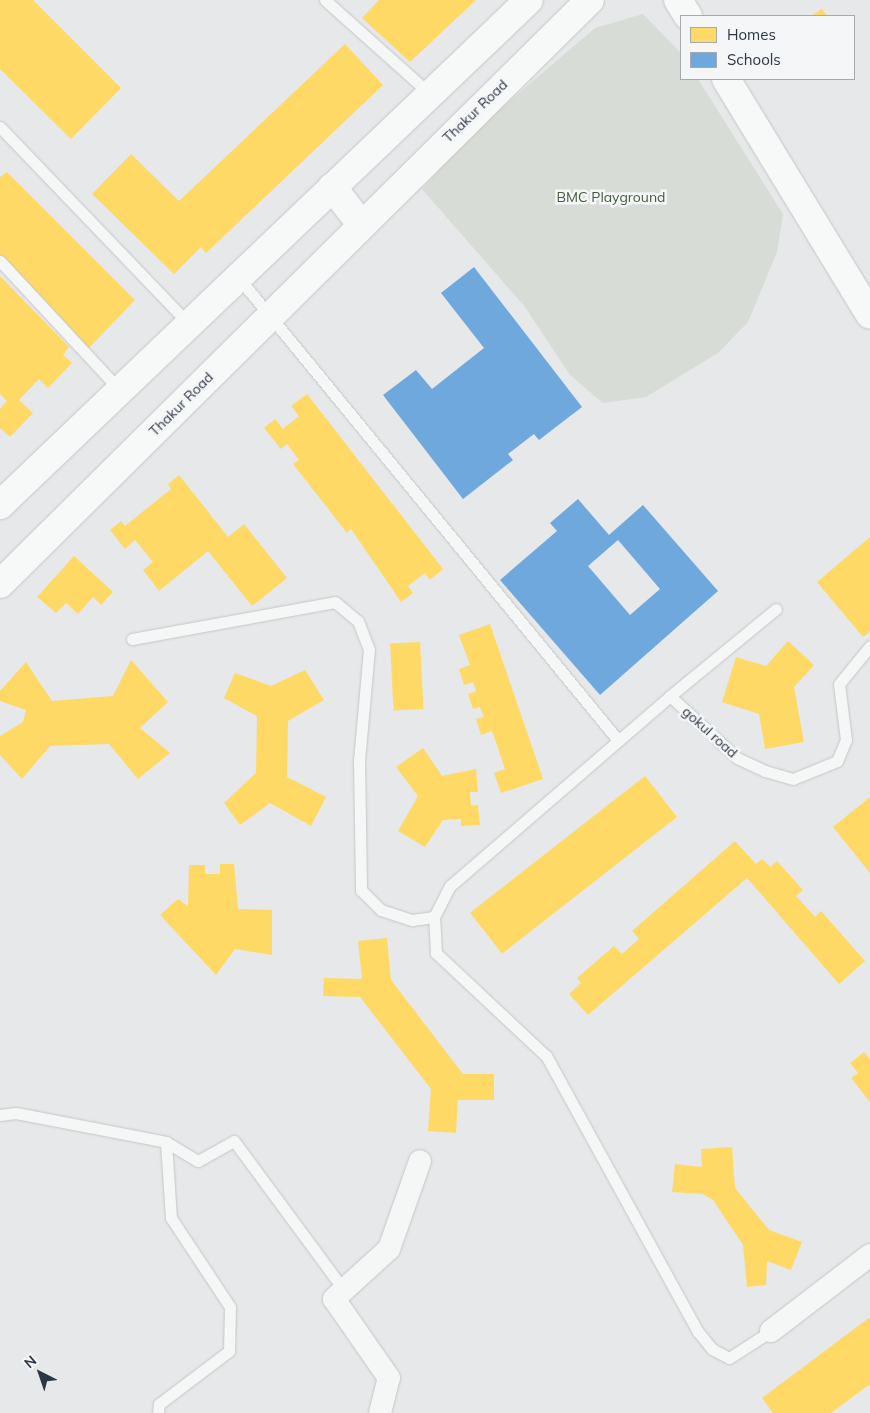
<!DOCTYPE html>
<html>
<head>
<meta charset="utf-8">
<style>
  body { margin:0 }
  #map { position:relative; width:870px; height:1413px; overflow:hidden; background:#e6e8ea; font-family:Mulish,sans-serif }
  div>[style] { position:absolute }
  .green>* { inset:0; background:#d7ddd6 }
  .homes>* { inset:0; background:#ffd966; transform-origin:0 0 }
  .schools>* { inset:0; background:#6fa8dc }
  .roads { filter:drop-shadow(0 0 1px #c4c6c8) drop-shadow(0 0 1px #c4c6c8) }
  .lane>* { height:11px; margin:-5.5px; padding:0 5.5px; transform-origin:5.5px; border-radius:5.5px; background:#f5f6f6 }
  .street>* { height:22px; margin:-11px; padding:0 11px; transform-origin:11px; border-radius:11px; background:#f5f6f6 }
  .secondary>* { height:28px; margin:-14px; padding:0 14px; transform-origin:14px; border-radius:14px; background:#f7f8f8 }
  span { translate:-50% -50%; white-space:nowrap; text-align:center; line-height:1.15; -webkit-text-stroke:5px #f4f6f8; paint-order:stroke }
  .street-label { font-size:14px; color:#2d3742 }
  .park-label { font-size:14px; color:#465d3c }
  .legend { position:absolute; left:680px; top:15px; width:175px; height:65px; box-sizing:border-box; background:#f4f6f8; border:1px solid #a4aaaf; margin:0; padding:6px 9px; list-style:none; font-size:15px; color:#2d3742 }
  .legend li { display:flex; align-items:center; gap:10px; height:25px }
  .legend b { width:25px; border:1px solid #a4aaaf }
  .north { position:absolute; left:15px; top:1348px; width:50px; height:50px; -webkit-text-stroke:4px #f4f6f8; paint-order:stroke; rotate:319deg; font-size:14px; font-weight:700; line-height:20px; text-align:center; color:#2d3742 }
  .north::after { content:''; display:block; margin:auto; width:18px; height:22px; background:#2d3742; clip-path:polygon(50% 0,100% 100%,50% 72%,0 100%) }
</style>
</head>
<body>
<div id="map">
  <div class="green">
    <div style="clip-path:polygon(643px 14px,680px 52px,681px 79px,698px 79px,783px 214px,777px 252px,748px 322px,718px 353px,646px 397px,603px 403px,570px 375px,525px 307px,422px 189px,472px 133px,595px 28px)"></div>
  </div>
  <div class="homes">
    <div style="clip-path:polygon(0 0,33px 0,121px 88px,71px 139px,0 69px)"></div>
    <div style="clip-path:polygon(379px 0,476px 0,410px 62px,362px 18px)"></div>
    <div style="clip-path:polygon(822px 9px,827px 16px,811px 16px)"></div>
    <div style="clip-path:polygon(345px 44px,383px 85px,206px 253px,201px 247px,174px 274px,92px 194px,131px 154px,179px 201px)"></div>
    <div style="clip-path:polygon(7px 172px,135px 300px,84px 353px,0 261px,0 177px)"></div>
    <div style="clip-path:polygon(0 276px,69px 347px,63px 355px,72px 363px,48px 388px,39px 379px,19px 400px,33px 413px,10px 437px,0 428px,0 409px,7px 401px,0 394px)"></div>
    <div style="clip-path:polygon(307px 394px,443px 569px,430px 580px,425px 573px,408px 586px,413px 593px,401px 602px,351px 529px,347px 533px,293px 464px,299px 460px,287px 444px,281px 449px,264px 428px,275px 419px,283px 429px,299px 416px,291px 406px)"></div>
    <div style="clip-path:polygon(179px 475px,228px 537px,244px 524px,287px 578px,252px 606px,208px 551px,159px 591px,143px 570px,153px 562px,135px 540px,125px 549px,110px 530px,121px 521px,125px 526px,171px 489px,168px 484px)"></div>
    <div style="clip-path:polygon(870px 537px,870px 631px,863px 637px,817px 582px)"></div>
    <div style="clip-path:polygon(74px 556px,113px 592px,101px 605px,93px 597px,78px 614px,66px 603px,56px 613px,37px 597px)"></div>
    <div style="clip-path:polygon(490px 624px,543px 779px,501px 793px,494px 773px,505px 769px,492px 731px,481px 735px,476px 719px,484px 717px,480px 707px,473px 709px,468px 694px,476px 691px,473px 682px,464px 685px,459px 669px,470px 665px,459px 635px)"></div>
    <div style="clip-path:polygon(788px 641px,814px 665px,794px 687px,804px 742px,765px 749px,759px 714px,722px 702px,736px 657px,766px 666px)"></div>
    <div style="left:420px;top:642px;width:67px;height:30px;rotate:87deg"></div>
    <div style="clip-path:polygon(131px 660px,168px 702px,140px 728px,170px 753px,138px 779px,109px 744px,50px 746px,22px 779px,0 755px,0 736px,23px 722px,26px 710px,0 701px,0 691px,26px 662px,52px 701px,113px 696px)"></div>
    <div style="clip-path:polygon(305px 670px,324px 700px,288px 721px,287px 777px,326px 797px,311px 826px,270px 803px,240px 825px,224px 803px,256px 773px,257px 716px,224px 698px,235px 673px,271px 686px)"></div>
    <div style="clip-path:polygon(423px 748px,442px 776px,476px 769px,478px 792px,470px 792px,471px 806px,478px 805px,480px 825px,461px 826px,461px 819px,443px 820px,425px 847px,398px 831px,418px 796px,396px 767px)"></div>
    <div style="left:645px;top:776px;width:52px;height:222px;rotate:52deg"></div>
    <div style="clip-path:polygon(870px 797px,870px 873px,833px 827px)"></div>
    <div style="clip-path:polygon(735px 841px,756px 864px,762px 859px,770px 867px,777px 861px,803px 890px,796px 896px,815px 917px,821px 911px,865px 961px,839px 984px,747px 878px,588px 1015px,569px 994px,581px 983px,577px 978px,614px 946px,622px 954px,639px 939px,632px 931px)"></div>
    <div style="clip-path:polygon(220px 864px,234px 864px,238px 909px,272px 910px,272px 955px,235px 949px,216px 975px,160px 915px,178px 899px,188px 906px,189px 865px,205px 865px,205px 874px,220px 874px)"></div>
    <div style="clip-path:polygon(387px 938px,391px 980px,463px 1074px,494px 1074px,494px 1100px,458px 1100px,456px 1133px,428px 1131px,431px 1089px,360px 997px,323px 996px,324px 978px,362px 979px,358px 941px)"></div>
    <div style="clip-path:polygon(864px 1052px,870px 1059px,870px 1102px,851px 1078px,858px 1073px,850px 1063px)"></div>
    <div style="clip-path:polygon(732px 1147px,735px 1188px,769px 1230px,802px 1242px,791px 1270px,767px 1261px,766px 1285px,747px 1287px,743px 1245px,713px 1200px,703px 1194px,672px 1192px,675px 1164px,702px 1167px,701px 1149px)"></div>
    <div style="clip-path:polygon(870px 1317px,870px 1384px,831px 1413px,773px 1413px,762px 1398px)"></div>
  </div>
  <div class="schools">
    <div style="clip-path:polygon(474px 267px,582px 407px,539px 440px,534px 434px,508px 454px,513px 460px,463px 499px,383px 395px,416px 370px,432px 389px,484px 348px,441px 293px)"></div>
    <div style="clip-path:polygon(evenodd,578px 499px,609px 535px,643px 505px,718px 591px,600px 695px,500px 580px,557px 531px,550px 523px,578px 499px,618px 540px,660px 589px,630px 615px,588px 566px,618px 540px)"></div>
  </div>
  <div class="roads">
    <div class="lane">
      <div style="left:325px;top:0;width:141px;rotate:41.8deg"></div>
      <div style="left:0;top:127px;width:273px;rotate:46.2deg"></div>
      <div style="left:0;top:261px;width:176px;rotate:47.1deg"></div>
      <div style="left:238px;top:277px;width:598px;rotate:50.64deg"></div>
      <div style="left:132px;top:639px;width:206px;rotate:-10.3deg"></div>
      <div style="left:335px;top:602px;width:30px;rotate:40deg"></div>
      <div style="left:358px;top:621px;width:30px;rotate:69deg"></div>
      <div style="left:369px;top:649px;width:111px;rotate:95.1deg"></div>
      <div style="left:359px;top:760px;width:130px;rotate:89.1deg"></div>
      <div style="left:361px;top:890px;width:28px;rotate:45deg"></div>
      <div style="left:381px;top:910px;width:33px;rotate:18deg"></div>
      <div style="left:412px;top:920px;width:22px;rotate:-8deg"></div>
      <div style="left:670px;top:696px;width:137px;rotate:-39.4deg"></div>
      <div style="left:0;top:1115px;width:16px;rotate:-7deg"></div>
      <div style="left:16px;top:1113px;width:153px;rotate:10.9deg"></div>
      <div style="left:166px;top:1142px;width:37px;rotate:31deg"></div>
      <div style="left:198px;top:1161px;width:41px;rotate:-29.1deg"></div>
      <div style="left:234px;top:1141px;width:185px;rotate:53.6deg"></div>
      <div style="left:771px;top:1331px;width:50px;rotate:147.3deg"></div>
      <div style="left:729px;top:1358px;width:19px;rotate:-152deg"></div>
      <div style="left:712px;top:1349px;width:22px;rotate:-129deg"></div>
      <div style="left:698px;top:1332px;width:315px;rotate:-118.8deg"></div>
      <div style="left:546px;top:1056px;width:151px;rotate:-136.9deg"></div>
      <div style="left:436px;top:953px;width:36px;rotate:-93deg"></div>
      <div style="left:434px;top:917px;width:35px;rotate:-63deg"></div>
      <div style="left:450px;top:886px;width:291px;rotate:-40.8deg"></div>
      <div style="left:670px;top:696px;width:91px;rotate:42.8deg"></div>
      <div style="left:737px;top:758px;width:31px;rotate:25deg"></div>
      <div style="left:765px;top:771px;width:29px;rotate:16deg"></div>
      <div style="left:793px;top:779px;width:48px;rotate:-22.2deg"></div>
      <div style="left:837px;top:761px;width:23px;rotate:-67deg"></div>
      <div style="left:846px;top:740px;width:56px;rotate:-97.1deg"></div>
      <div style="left:839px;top:684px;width:49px;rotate:-50.8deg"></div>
      <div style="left:158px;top:1413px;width:9px;rotate:-84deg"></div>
      <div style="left:159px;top:1404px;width:88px;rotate:-37.1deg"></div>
      <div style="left:229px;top:1351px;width:44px;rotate:-88.7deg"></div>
      <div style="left:230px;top:1307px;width:107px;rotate:-123.5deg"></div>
      <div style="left:171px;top:1218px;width:76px;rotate:-93.8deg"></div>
    </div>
    <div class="street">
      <div style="left:771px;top:1331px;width:125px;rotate:-37.5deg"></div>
      <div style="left:380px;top:1413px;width:36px;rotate:-76deg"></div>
      <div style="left:389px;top:1378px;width:96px;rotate:-124.8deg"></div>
      <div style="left:334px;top:1299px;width:74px;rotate:-42.3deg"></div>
      <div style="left:389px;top:1249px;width:93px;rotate:-70.6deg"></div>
    </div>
    <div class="secondary">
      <div style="left:678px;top:0;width:19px;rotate:58deg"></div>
      <div style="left:726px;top:79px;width:276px;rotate:58.6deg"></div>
      <div style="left:332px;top:187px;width:47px;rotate:51.9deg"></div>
      <div style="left:0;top:505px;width:731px;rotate:-43.67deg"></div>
      <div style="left:0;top:584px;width:830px;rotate:-44.71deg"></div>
    </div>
  </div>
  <div class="street-label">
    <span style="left:475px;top:111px;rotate:-44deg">Thakur Road</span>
    <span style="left:181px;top:404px;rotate:-45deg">Thakur Road</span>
    <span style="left:710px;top:732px;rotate:42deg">gokul road</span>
  </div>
  <div class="park-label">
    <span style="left:611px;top:197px">BMC Playground</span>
  </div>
  <ul class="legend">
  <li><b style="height:14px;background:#ffd966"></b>Homes</li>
  <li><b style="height:14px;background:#6fa8dc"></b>Schools</li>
  </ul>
  <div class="north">N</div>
</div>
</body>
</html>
